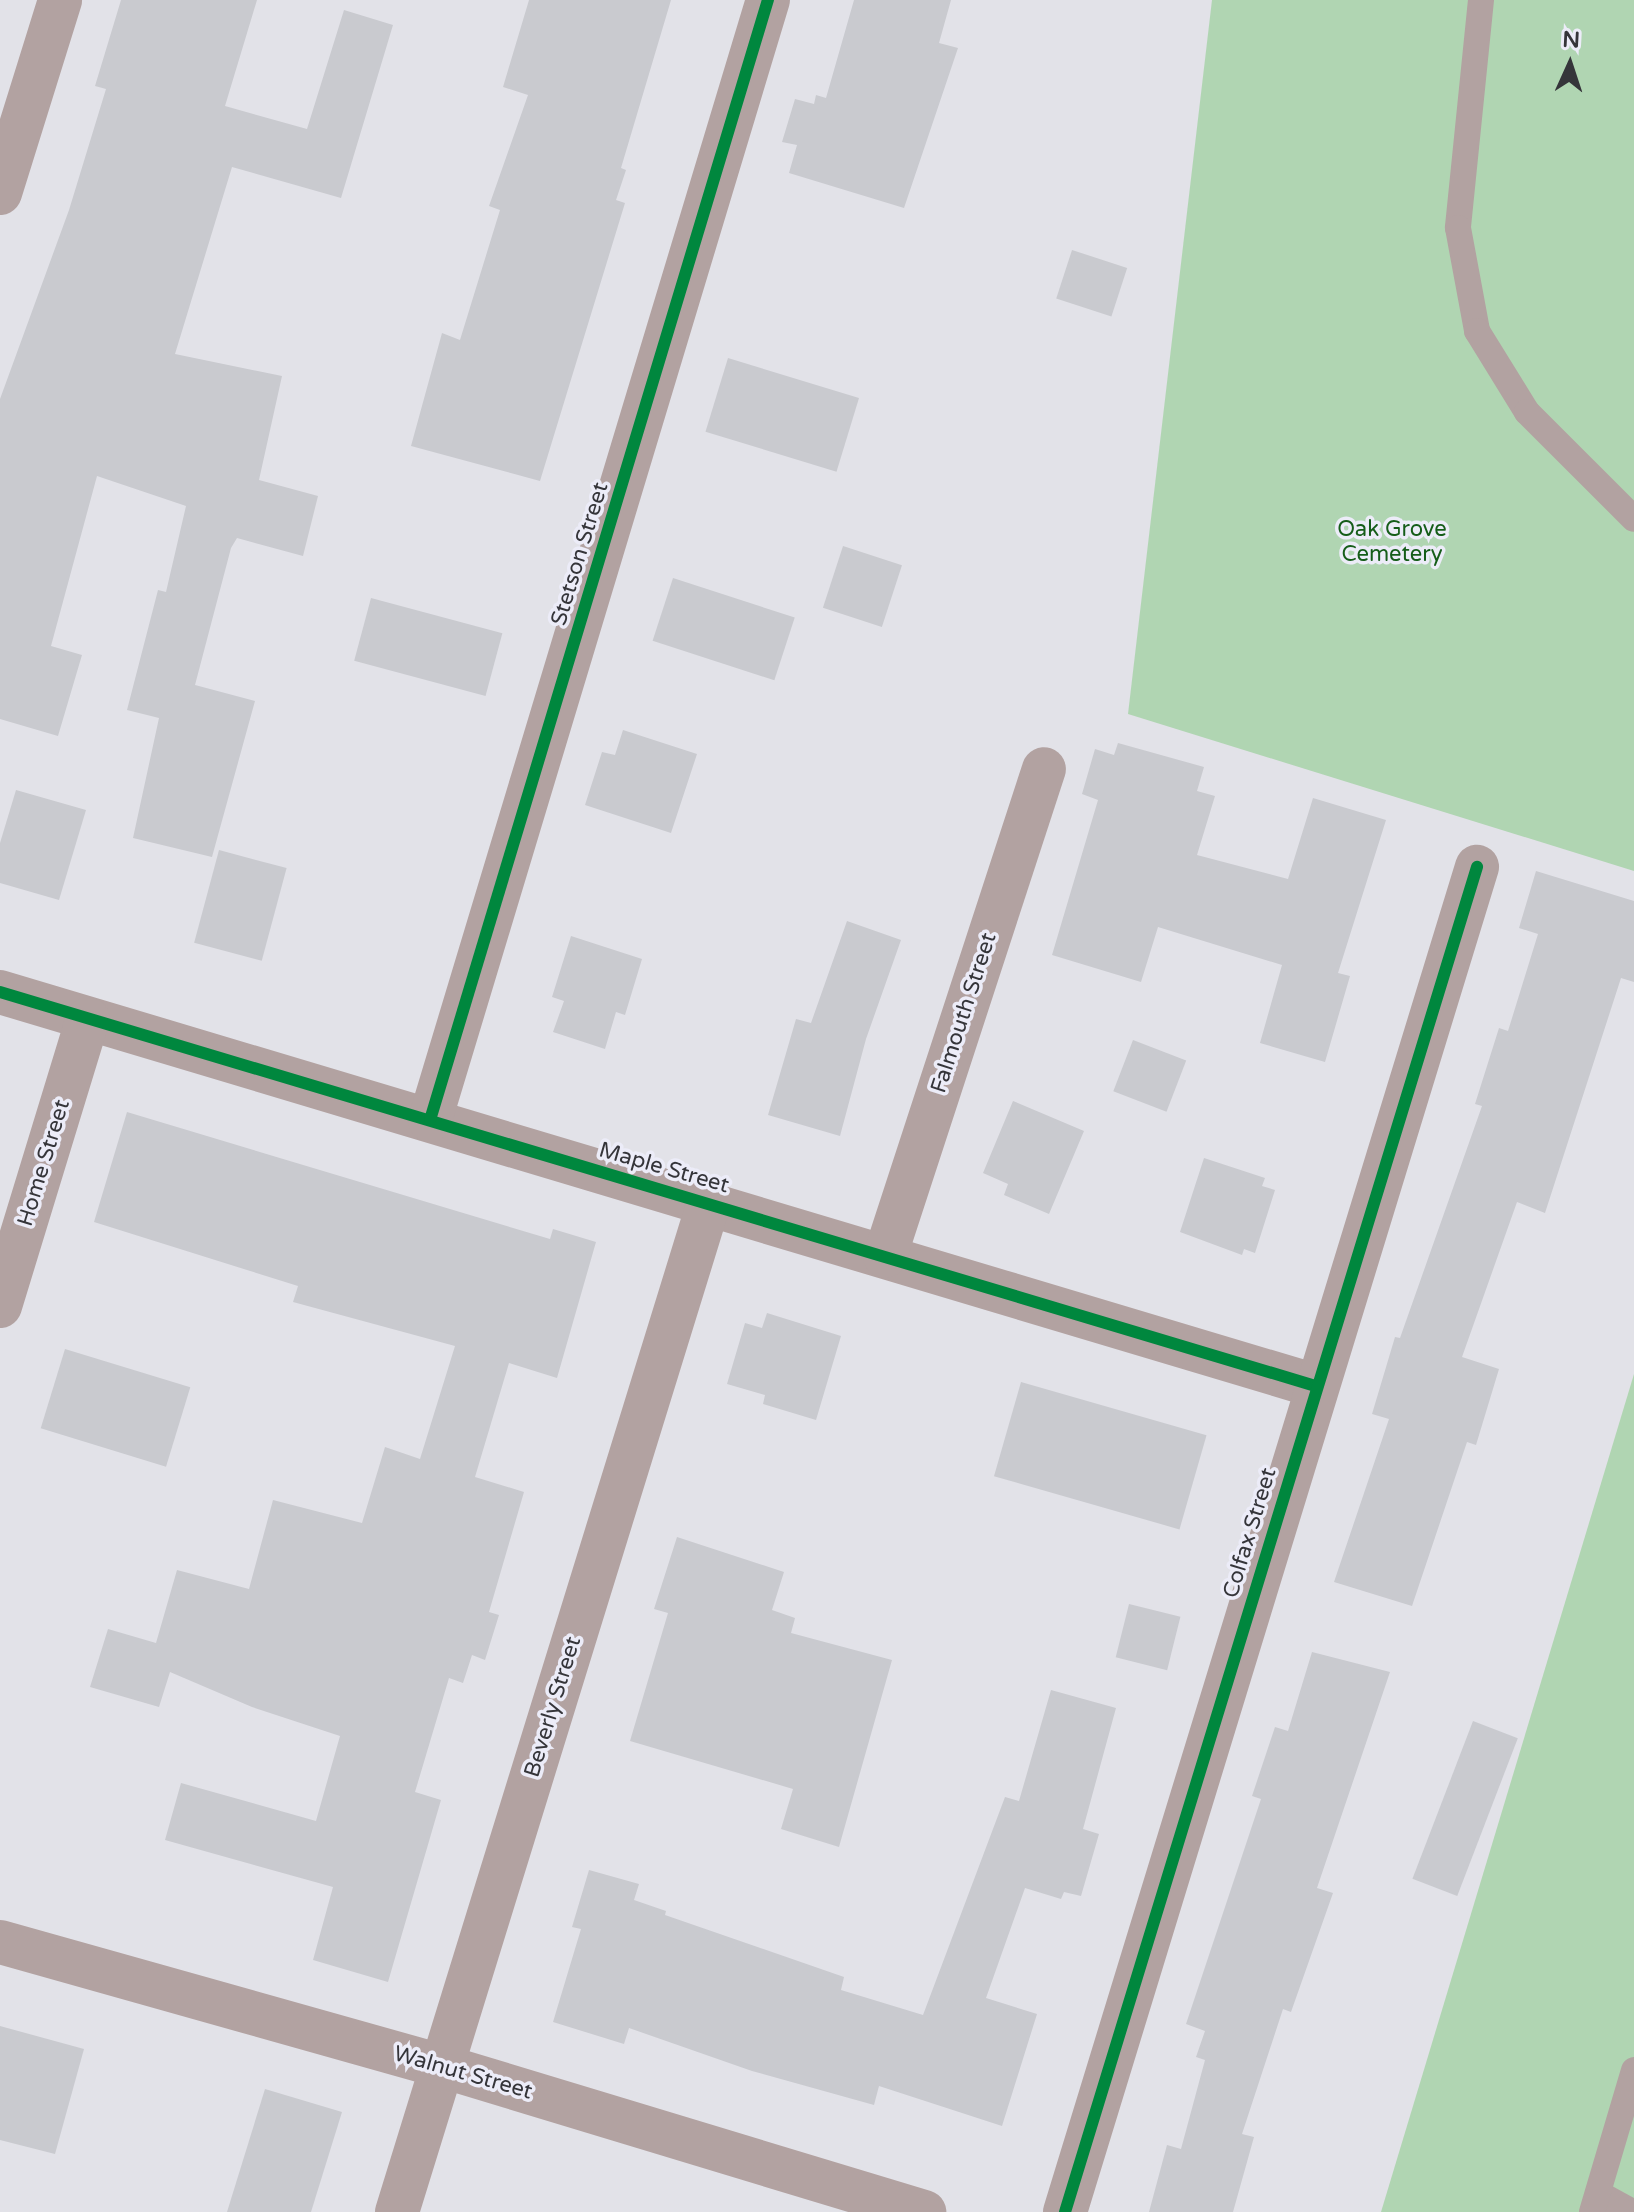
<!DOCTYPE html>
<html>
<head>
<meta charset="utf-8">
<style>
  body { margin:0 }
  #map { position:relative; width:1634px; height:2212px; overflow:hidden; background:#e2e2e8; font-family:"Varela Round",sans-serif }
  div>[style] { position:absolute }
  .green>* { inset:0; background:#b0d5b2 }
  .building>* { inset:0; background:#c9cacf; transform-origin:0 0 }
  .service>* { height:26px; margin:-13px; padding:0 13px; transform-origin:13px; border-radius:13px; background:#b2a2a1 }
  .minor>* { height:44px; margin:-22px; padding:0 22px; transform-origin:22px; border-radius:22px; background:#b2a2a1 }
  .cycleway>* { height:12px; margin:-6px; padding:0 6px; transform-origin:6px; border-radius:6px; background:#00873e }
  span { translate:-50% -50%; white-space:nowrap; text-align:center; line-height:1.15; -webkit-text-stroke:7px #ececf8; paint-order:stroke }
  .park-label { font-size:22px; color:#155d19 }
  .street-label { font-size:22px; color:#35353a }
  .north { position:absolute; left:1530px; top:24px; width:80px; height:80px; -webkit-text-stroke:6px #ececf8; paint-order:stroke; rotate:3deg; font-size:22px; font-weight:700; line-height:32px; text-align:center; color:#35353a }
  .north::after { content:''; display:block; margin:auto; width:28px; height:36px; background:#35353a; clip-path:polygon(50% 0,100% 100%,50% 72%,0 100%) }
</style>
</head>
<body>
<div id="map">
  <div class="green">
    <div style="clip-path:polygon(1212px 0,1634px 0,1634px 871px,1128px 714px)"></div>
    <div style="clip-path:polygon(1634px 1374px,1634px 2212px,1381px 2212px)"></div>
  </div>
  <div class="building">
    <div style="clip-path:polygon(121px 0,257px 0,225px 106px,307px 129px,344px 10px,393px 25px,341px 198px,232px 167px,175px 354px,282px 376px,259px 480px,318px 496px,303px 556px,237px 538px,231px 548px,195px 685px,255px 701px,212px 857px,133px 838px,159px 718px,127px 710px,158px 590px,166px 592px,186px 506px,97px 476px,51px 646px,82px 655px,58px 736px,0 719px,0 399px,69px 210px,106px 89px,95px 86px)"></div>
    <div style="clip-path:polygon(529px 0,671px 0,621px 168px,626px 170px,616px 200px,625px 203px,540px 481px,411px 446px,442px 333px,460px 340px,500px 210px,489px 206px,528px 95px,503px 87px)"></div>
    <div style="clip-path:polygon(854px 0,951px 0,939px 43px,958px 48px,904px 208px,789px 173px,797px 145px,782px 142px,795px 99px,814px 104px,816px 95px,826px 98px)"></div>
    <div style="left:1072px;top:250px;width:58px;height:51px;rotate:18deg"></div>
    <div style="left:728px;top:358px;width:137px;height:77px;rotate:17deg"></div>
    <div style="left:843px;top:546px;width:62px;height:65px;rotate:18deg"></div>
    <div style="left:673px;top:578px;width:128px;height:66px;rotate:18deg"></div>
    <div style="left:371px;top:598px;width:136px;height:65px;rotate:15deg"></div>
    <div style="clip-path:polygon(623px 730px,697px 754px,671px 833px,585px 805px,602px 752px,615px 755px)"></div>
    <div style="clip-path:polygon(1118px 743px,1204px 767px,1197px 791px,1215px 796px,1197px 855px,1288px 879px,1313px 798px,1386px 820px,1338px 973px,1350px 976px,1325px 1062px,1260px 1043px,1282px 965px,1158px 927px,1141px 982px,1052px 955px,1098px 800px,1082px 794px,1095px 749px,1114px 755px)"></div>
    <div style="clip-path:polygon(16px 790px,86px 810px,59px 900px,0 883px,0 843px)"></div>
    <div style="left:219px;top:850px;width:70px;height:96px;rotate:15deg"></div>
    <div style="clip-path:polygon(1536px 871px,1634px 901px,1634px 982px,1621px 978px,1545px 1213px,1517px 1202px,1462px 1357px,1499px 1369px,1476px 1445px,1467px 1442px,1412px 1606px,1334px 1582px,1389px 1419px,1372px 1414px,1395px 1337px,1400px 1338px,1482px 1106px,1475px 1104px,1499px 1028px,1508px 1031px,1538px 934px,1519px 928px)"></div>
    <div style="clip-path:polygon(847px 921px,901px 940px,866px 1039px,840px 1136px,768px 1115px,796px 1019px,811px 1023px)"></div>
    <div style="clip-path:polygon(571px 936px,642px 959px,625px 1015px,616px 1012px,605px 1049px,553px 1032px,564px 1001px,552px 997px)"></div>
    <div style="left:1133px;top:1040px;width:57px;height:55px;rotate:21deg"></div>
    <div style="clip-path:polygon(1013px 1101px,1084px 1131px,1049px 1214px,1004px 1195px,1008px 1184px,983px 1173px)"></div>
    <div style="clip-path:polygon(127px 1112px,550px 1239px,553px 1229px,596px 1242px,557px 1378px,509px 1363px,475px 1477px,524px 1492px,489px 1612px,499px 1615px,485px 1660px,472px 1655px,463px 1683px,449px 1678px,415px 1792px,441px 1800px,388px 1982px,313px 1960px,333px 1887px,165px 1840px,181px 1783px,316px 1821px,340px 1736px,252px 1707px,170px 1672px,159px 1707px,90px 1687px,108px 1629px,156px 1643px,177px 1570px,249px 1589px,273px 1500px,362px 1523px,385px 1447px,420px 1459px,455px 1346px,293px 1302px,298px 1286px,94px 1222px)"></div>
    <div style="clip-path:polygon(1204px 1158px,1265px 1178px,1262px 1186px,1275px 1190px,1255px 1253px,1244px 1249px,1242px 1255px,1180px 1232px)"></div>
    <div style="clip-path:polygon(767px 1313px,841px 1336px,816px 1420px,763px 1404px,765px 1395px,727px 1384px,745px 1323px,762px 1328px)"></div>
    <div style="left:65px;top:1349px;width:131px;height:83px;rotate:17deg"></div>
    <div style="left:1021px;top:1382px;width:193px;height:98px;rotate:16deg"></div>
    <div style="clip-path:polygon(677px 1537px,784px 1572px,772px 1610px,795px 1618px,791px 1633px,892px 1660px,839px 1847px,781px 1829px,793px 1789px,630px 1741px,668px 1613px,654px 1609px)"></div>
    <div style="left:1129px;top:1604px;width:53px;height:55px;rotate:14deg"></div>
    <div style="clip-path:polygon(1312px 1652px,1390px 1672px,1317px 1888px,1333px 1893px,1291px 2012px,1283px 2009px,1242px 2134px,1254px 2137px,1233px 2212px,1149px 2212px,1167px 2145px,1181px 2149px,1205px 2060px,1196px 2057px,1205px 2031px,1186px 2024px,1261px 1799px,1252px 1796px,1275px 1727px,1288px 1731px)"></div>
    <div style="clip-path:polygon(1051px 1690px,1116px 1708px,1083px 1829px,1099px 1834px,1081px 1896px,1064px 1892px,1061px 1899px,1025px 1888px,986px 1998px,1037px 2014px,1002px 2126px,879px 2086px,874px 2105px,752px 2071px,629px 2028px,624px 2044px,553px 2022px,581px 1929px,572px 1927px,589px 1870px,639px 1884px,634px 1900px,666px 1911px,665px 1915px,844px 1977px,841px 1990px,923px 2015px,1005px 1797px,1019px 1801px)"></div>
    <div style="left:1473px;top:1721px;width:48px;height:169px;rotate:21deg"></div>
    <div style="clip-path:polygon(0 2026px,84px 2049px,55px 2154px,0 2140px)"></div>
    <div style="clip-path:polygon(265px 2089px,342px 2112px,311px 2212px,227px 2212px)"></div>
  </div>
  <div class="service">
    <div style="left:1481px;top:0;width:229px;rotate:95.8deg"></div>
    <div style="left:1458px;top:228px;width:105px;rotate:79.5deg"></div>
    <div style="left:1477px;top:331px;width:95px;rotate:58.3deg"></div>
    <div style="left:1527px;top:412px;width:151px;rotate:45deg"></div>
    <div style="left:1598px;top:2193px;width:39px;rotate:29deg"></div>
    <div style="left:1592px;top:2212px;width:148px;rotate:-73.5deg"></div>
  </div>
  <div class="minor">
    <div style="left:0;top:193px;width:202px;rotate:-72.7deg"></div>
    <div style="left:0;top:992px;width:1374px;rotate:16.67deg"></div>
    <div style="left:430px;top:1120px;width:1170px;rotate:-73.21deg"></div>
    <div style="left:885px;top:1256px;width:512px;rotate:-71.92deg"></div>
    <div style="left:0;top:1306px;width:300px;rotate:-73deg"></div>
    <div style="left:0;top:1942px;width:459px;rotate:15.7deg"></div>
    <div style="left:442px;top:2066px;width:504px;rotate:16.85deg"></div>
    <div style="left:397px;top:2212px;width:1057px;rotate:-72.83deg"></div>
    <div style="left:1065px;top:2212px;width:1407px;rotate:-72.97deg"></div>
  </div>
  <div class="cycleway">
    <div style="left:0;top:992px;width:1374px;rotate:16.67deg"></div>
    <div style="left:430px;top:1120px;width:1170px;rotate:-73.21deg"></div>
    <div style="left:1065px;top:2212px;width:1407px;rotate:-72.97deg"></div>
  </div>
  <div class="park-label">
    <span style="left:1392px;top:542px">Oak Grove<br>Cemetery</span>
  </div>
  <div class="street-label">
    <span style="left:580px;top:554px;rotate:-73deg">Stetson Street</span>
    <span style="left:964px;top:1013px;rotate:-72deg">Falmouth Street</span>
    <span style="left:44px;top:1163px;rotate:-73deg">Home Street</span>
    <span style="left:664px;top:1168px;rotate:16deg">Maple Street</span>
    <span style="left:1250px;top:1533px;rotate:-73deg">Colfax Street</span>
    <span style="left:553px;top:1707px;rotate:-73deg">Beverly Street</span>
    <span style="left:463px;top:2073px;rotate:16deg">Walnut Street</span>
  </div>
  <div class="north">N</div>
</div>
</body>
</html>
